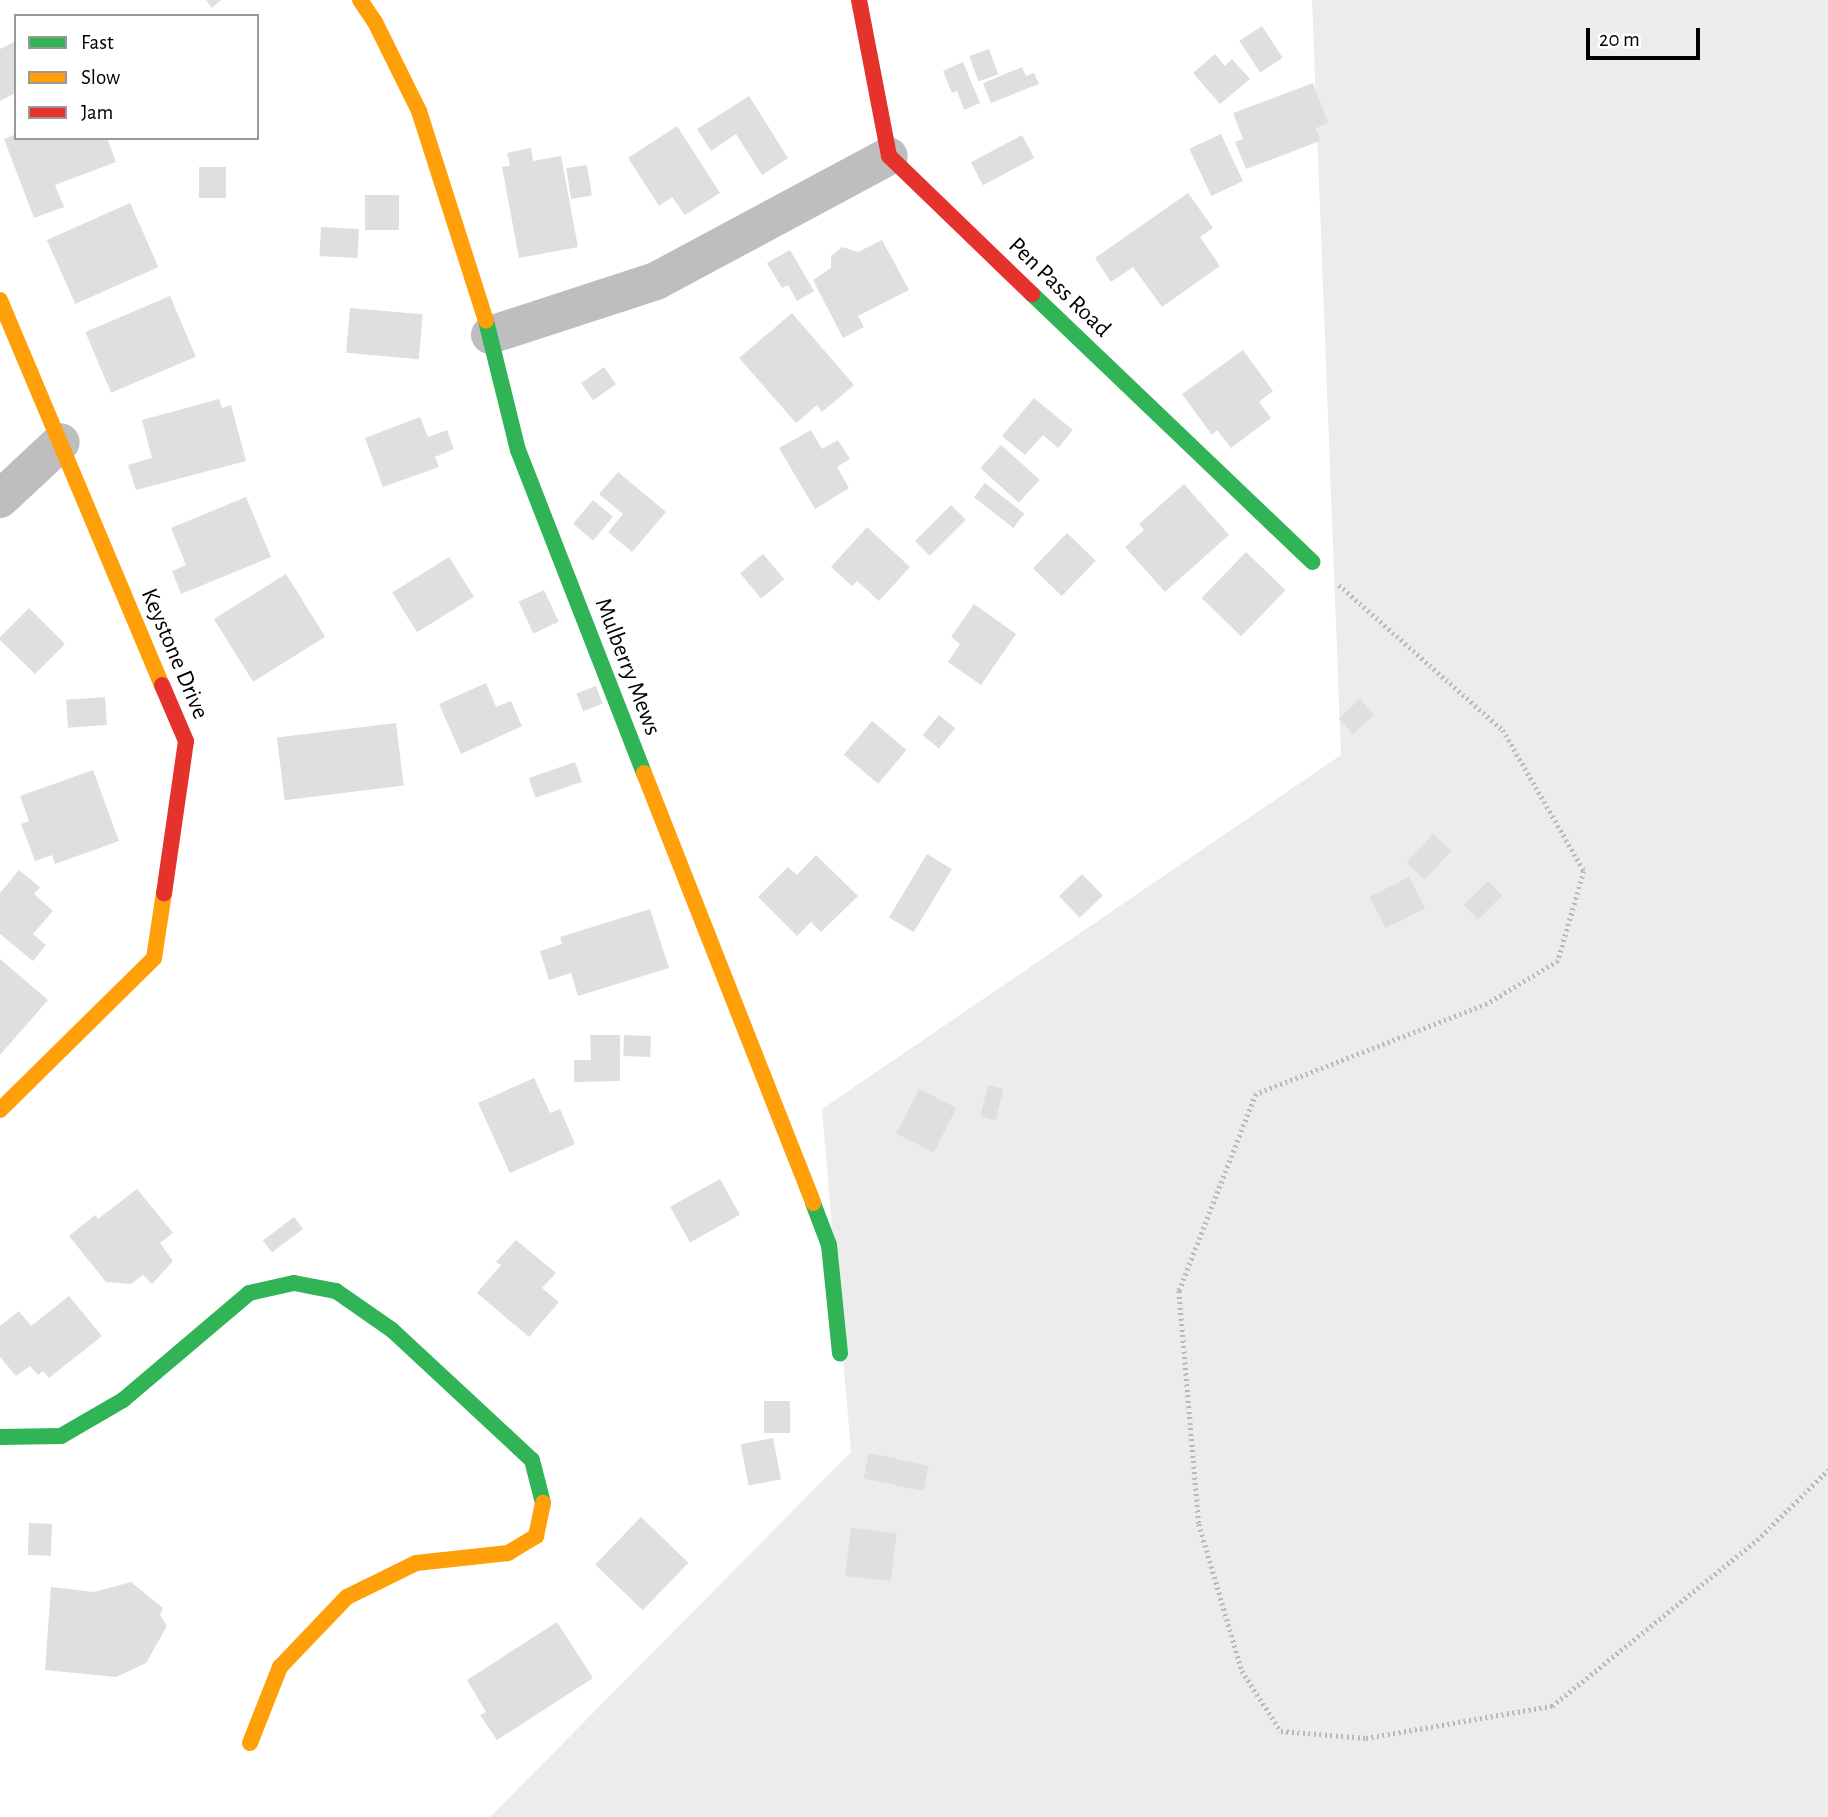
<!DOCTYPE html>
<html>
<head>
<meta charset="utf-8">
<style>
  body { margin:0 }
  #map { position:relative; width:1828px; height:1817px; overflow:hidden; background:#fff; font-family:"Alegreya Sans",sans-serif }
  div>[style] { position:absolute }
  .green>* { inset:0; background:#ececec }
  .building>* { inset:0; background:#dfdfdf; transform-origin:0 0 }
  .path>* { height:4.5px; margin-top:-2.25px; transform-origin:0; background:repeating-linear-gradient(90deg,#b9b9b9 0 2px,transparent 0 5.5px) }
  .street>* { height:38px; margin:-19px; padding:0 19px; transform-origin:19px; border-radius:19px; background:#bebebe }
  .fast>* { height:16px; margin:-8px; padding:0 8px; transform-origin:8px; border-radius:8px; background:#30b455 }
  .slow>* { height:16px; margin:-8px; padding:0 8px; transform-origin:8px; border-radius:8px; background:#ff9f0a }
  .jam>* { height:16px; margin:-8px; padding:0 8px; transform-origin:8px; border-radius:8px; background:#e5322d }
  span { translate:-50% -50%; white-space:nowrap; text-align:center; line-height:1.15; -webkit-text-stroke:6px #fff; paint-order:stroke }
  .street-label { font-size:24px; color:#000 }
  .legend { position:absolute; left:14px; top:14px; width:245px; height:126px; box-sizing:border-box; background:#fff; border:2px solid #999; margin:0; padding:9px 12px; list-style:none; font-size:21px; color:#000 }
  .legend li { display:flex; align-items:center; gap:14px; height:35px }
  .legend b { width:35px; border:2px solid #999 }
  .scale { position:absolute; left:1586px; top:28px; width:114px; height:32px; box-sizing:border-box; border:4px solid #000; border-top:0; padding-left:9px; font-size:21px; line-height:24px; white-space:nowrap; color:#000; -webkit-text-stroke:5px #fff; paint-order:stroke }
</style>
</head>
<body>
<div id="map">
  <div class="green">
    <div style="clip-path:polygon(1312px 0,1828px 0,1828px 1817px,490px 1817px,851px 1452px,822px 1109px,1341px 755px)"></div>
  </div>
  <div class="building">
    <div style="clip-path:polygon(206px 0,221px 0,212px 8px)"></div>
    <div style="left:1262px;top:26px;width:38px;height:27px;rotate:57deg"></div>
    <div style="clip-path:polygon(16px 41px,16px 93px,0 101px,0 49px)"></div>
    <div style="left:989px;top:49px;width:27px;height:21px;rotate:70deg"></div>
    <div style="clip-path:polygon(1215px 54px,1225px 66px,1232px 59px,1250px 79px,1220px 104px,1193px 73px)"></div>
    <div style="clip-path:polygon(963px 62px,980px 103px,964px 110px,957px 91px,952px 93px,943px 71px)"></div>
    <div style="clip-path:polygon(1022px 67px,1026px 76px,1034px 73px,1039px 84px,991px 103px,983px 83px)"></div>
    <div style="clip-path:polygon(1313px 83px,1328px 123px,1316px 128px,1320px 141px,1246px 169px,1235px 142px,1243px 139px,1233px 113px)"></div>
    <div style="clip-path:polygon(749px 96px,788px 158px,762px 175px,736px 134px,711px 151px,697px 129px)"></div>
    <div style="clip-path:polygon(677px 126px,720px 193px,685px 215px,672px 197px,659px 206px,628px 158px)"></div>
    <div style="clip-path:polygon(16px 134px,16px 138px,107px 138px,116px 162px,55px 185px,64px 207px,34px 218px,4px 139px)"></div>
    <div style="left:1221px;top:134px;width:52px;height:35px;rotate:65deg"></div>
    <div style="left:1022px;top:135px;width:26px;height:58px;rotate:62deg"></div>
    <div style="clip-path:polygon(531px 148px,533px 161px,561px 156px,578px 247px,519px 258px,502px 167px,510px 166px,507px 153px)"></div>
    <div style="left:587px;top:165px;width:31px;height:21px;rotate:81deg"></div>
    <div style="left:199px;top:167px;width:27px;height:31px"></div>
    <div style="clip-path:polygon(1188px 193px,1213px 228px,1200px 237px,1220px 266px,1162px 307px,1133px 267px,1111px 282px,1095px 258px)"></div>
    <div style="left:365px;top:195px;width:34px;height:35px"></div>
    <div style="left:130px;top:203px;width:70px;height:91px;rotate:66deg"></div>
    <div style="left:321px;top:227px;width:38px;height:29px;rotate:3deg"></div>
    <div style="clip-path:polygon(882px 240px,909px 290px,858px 316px,864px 327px,843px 338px,813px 280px,831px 268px,831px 256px,842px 247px,858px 252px)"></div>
    <div style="clip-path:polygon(790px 250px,814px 291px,797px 301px,788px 285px,782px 288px,767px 263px)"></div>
    <div style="left:170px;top:296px;width:66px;height:92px;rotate:67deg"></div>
    <div style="left:350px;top:308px;width:73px;height:45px;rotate:5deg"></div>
    <div style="clip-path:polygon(792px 313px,854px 385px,822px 412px,817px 405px,796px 423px,739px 358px)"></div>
    <div style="clip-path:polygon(1243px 350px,1273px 391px,1259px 402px,1271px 418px,1231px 448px,1217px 430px,1212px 435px,1182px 394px)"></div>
    <div style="left:604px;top:367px;width:21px;height:28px;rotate:55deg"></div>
    <div style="clip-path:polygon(1034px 398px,1073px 430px,1058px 448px,1043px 435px,1025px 455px,1002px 436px)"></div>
    <div style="clip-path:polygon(219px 399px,222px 408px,231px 405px,246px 461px,136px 490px,128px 465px,152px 458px,142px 420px)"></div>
    <div style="clip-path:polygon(420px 417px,428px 437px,447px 430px,454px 449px,435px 457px,439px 467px,383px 487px,365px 438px)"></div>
    <div style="clip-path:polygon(811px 430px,822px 449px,838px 440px,850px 459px,837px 467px,849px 488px,815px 509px,779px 448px)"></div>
    <div style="left:1001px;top:445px;width:52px;height:31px;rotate:42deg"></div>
    <div style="clip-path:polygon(618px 472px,666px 512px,632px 552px,608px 532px,623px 514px,599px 494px)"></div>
    <div style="left:985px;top:483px;width:50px;height:18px;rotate:38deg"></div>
    <div style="clip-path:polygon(1184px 484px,1229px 535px,1165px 592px,1125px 547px,1144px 530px,1139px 524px)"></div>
    <div style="clip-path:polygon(246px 497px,271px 557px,181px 594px,172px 571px,186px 565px,171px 528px)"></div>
    <div style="left:593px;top:500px;width:26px;height:31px;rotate:40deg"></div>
    <div style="left:951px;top:505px;width:21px;height:51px;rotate:45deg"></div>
    <div style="clip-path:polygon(867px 527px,910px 567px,879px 601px,857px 581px,852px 586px,831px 567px)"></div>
    <div style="left:1067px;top:533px;width:40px;height:49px;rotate:44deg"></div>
    <div style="left:1246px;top:552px;width:55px;height:64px;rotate:44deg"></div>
    <div style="left:763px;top:554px;width:33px;height:30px;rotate:50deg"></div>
    <div style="left:449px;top:557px;width:47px;height:67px;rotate:58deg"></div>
    <div style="left:286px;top:574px;width:74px;height:85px;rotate:58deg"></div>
    <div style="left:544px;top:590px;width:35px;height:28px;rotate:65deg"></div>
    <div style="clip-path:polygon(974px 604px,1016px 634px,981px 685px,948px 662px,960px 644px,951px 637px)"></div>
    <div style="clip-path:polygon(29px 608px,65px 644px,35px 674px,0 640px,0 637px)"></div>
    <div style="clip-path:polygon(486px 683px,496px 707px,511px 701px,522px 726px,461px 754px,439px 704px)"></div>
    <div style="left:596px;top:686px;width:19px;height:21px;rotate:69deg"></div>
    <div style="left:105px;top:697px;width:28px;height:39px;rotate:86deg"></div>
    <div style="left:1360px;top:699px;width:21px;height:29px;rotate:47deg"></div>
    <div style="left:939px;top:715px;width:21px;height:26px;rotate:39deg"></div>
    <div style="left:872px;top:721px;width:45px;height:44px;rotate:40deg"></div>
    <div style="left:396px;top:723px;width:63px;height:120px;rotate:83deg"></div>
    <div style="left:575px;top:762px;width:21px;height:49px;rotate:71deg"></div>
    <div style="clip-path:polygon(93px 770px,119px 841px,55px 864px,52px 855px,35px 861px,21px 824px,29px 821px,20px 796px)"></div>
    <div style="left:1433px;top:834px;width:25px;height:39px;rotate:43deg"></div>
    <div style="left:927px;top:854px;width:29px;height:74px;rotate:31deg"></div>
    <div style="clip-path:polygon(816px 855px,858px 896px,821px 932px,811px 922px,797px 936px,758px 897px,788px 867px,797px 875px)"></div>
    <div style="clip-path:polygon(19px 870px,40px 887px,34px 894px,53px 911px,33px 934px,46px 945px,33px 961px,0 934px,0 893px)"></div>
    <div style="left:1082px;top:874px;width:30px;height:32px;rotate:46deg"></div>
    <div style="left:1409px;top:877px;width:35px;height:44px;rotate:63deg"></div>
    <div style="left:1488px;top:881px;width:20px;height:34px;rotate:45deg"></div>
    <div style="clip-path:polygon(650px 909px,669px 968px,578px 996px,571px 973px,549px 980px,540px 951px,562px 944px,560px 937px)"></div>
    <div style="clip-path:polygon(0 959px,48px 1000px,0 1055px)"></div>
    <div style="clip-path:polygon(590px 1035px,620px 1035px,620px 1081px,574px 1082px,574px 1060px,591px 1060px)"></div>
    <div style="left:624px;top:1035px;width:27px;height:21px;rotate:2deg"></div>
    <div style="clip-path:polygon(534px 1078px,550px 1113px,560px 1109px,575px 1144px,510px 1173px,478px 1103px)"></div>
    <div style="left:988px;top:1085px;width:16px;height:32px;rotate:14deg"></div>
    <div style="left:919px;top:1089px;width:42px;height:50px;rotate:27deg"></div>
    <div style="left:720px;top:1179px;width:41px;height:57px;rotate:61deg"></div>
    <div style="clip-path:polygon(137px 1189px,173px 1233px,160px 1243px,173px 1261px,152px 1284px,143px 1275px,131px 1284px,106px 1282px,69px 1236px,95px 1215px,98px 1219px)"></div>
    <div style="left:294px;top:1217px;width:15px;height:39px;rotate:53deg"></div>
    <div style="clip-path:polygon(516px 1240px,556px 1273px,542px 1288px,559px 1302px,529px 1337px,477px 1293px,501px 1265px,496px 1262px)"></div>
    <div style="clip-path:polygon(69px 1296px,102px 1336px,49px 1378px,43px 1371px,38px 1375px,30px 1366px,16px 1376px,0 1357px,0 1326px,19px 1311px,31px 1326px)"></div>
    <div style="left:764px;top:1401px;width:26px;height:32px"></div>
    <div style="left:773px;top:1438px;width:42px;height:33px;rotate:79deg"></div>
    <div style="left:869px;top:1453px;width:61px;height:26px;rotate:12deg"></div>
    <div style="left:641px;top:1517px;width:66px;height:66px;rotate:44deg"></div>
    <div style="left:29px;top:1523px;width:23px;height:32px;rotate:2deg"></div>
    <div style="left:851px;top:1528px;width:46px;height:48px;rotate:7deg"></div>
    <div style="clip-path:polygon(131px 1582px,163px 1608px,160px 1615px,167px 1626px,146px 1663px,116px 1677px,45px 1670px,51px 1587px,94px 1592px)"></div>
    <div style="clip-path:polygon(557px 1622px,593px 1678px,497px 1740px,480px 1715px,486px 1712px,467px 1680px)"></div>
  </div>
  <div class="path">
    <div style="left:1339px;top:585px;width:219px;rotate:41.5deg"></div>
    <div style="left:1503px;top:730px;width:163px;rotate:60.1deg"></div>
    <div style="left:1584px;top:871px;width:94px;rotate:106.1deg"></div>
    <div style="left:1558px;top:961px;width:83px;rotate:148.8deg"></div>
    <div style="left:1487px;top:1004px;width:248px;rotate:158.7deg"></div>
    <div style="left:1256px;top:1094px;width:212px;rotate:111.3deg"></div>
    <div style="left:1179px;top:1291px;width:234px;rotate:85.1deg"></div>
    <div style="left:1199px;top:1524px;width:153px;rotate:73.7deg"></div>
    <div style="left:1242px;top:1671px;width:72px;rotate:57deg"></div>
    <div style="left:1281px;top:1731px;width:85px;rotate:4.7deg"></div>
    <div style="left:1366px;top:1738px;width:189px;rotate:-9.8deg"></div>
    <div style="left:1552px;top:1706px;width:264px;rotate:-39deg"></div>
    <div style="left:1757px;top:1540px;width:100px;rotate:-44.6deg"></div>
  </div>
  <div class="street">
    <div style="left:490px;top:335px;width:175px;rotate:-18deg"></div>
    <div style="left:656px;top:281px;width:264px;rotate:-28.2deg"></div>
    <div style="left:0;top:499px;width:83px;rotate:-43.1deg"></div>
  </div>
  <div class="fast">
    <div style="left:1032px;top:294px;width:388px;rotate:43.7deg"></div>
    <div style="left:486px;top:321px;width:133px;rotate:76.1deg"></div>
    <div style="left:518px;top:450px;width:347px;rotate:68.7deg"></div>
    <div style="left:813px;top:1203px;width:45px;rotate:69.1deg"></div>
    <div style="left:829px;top:1245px;width:109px;rotate:84.2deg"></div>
    <div style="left:0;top:1437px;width:61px;rotate:-0.9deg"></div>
    <div style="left:61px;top:1436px;width:72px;rotate:-30.1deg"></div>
    <div style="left:123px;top:1400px;width:165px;rotate:-40.3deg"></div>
    <div style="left:249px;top:1293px;width:46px;rotate:-12.5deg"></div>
    <div style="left:294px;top:1283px;width:43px;rotate:10.8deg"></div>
    <div style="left:336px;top:1291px;width:68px;rotate:34.9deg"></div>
    <div style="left:392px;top:1330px;width:191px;rotate:42.9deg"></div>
    <div style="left:532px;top:1460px;width:44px;rotate:75.7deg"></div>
  </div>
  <div class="slow">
    <div style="left:360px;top:0;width:27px;rotate:56deg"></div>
    <div style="left:375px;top:22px;width:99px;rotate:63.7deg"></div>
    <div style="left:419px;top:111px;width:220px;rotate:72.3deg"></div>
    <div style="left:0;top:300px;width:418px;rotate:67.2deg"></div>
    <div style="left:644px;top:773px;width:462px;rotate:68.5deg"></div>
    <div style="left:0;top:1110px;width:216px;rotate:-44.6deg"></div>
    <div style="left:154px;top:958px;width:66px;rotate:-81.3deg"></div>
    <div style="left:250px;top:1743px;width:82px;rotate:-68.5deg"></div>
    <div style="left:280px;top:1667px;width:97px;rotate:-46.3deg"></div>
    <div style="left:347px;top:1597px;width:77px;rotate:-26.2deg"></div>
    <div style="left:416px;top:1563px;width:93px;rotate:-6.2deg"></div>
    <div style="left:508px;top:1553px;width:33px;rotate:-31deg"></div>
    <div style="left:536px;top:1536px;width:34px;rotate:-78deg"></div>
  </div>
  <div class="jam">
    <div style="left:859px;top:0;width:159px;rotate:79.1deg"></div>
    <div style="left:889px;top:156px;width:199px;rotate:44deg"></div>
    <div style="left:162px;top:685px;width:61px;rotate:66.8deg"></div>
    <div style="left:186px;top:741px;width:154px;rotate:98.2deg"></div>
  </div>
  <div class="street-label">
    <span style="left:1059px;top:288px;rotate:44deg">Pen Pass Road</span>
    <span style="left:174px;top:654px;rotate:67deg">Keystone Drive</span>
    <span style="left:627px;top:667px;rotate:69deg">Mulberry Mews</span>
  </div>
  <ul class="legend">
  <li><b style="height:9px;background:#30b455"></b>Fast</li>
  <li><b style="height:9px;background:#ff9f0a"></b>Slow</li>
  <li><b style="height:9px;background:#e5322d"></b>Jam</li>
  </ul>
  <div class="scale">20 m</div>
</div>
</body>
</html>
